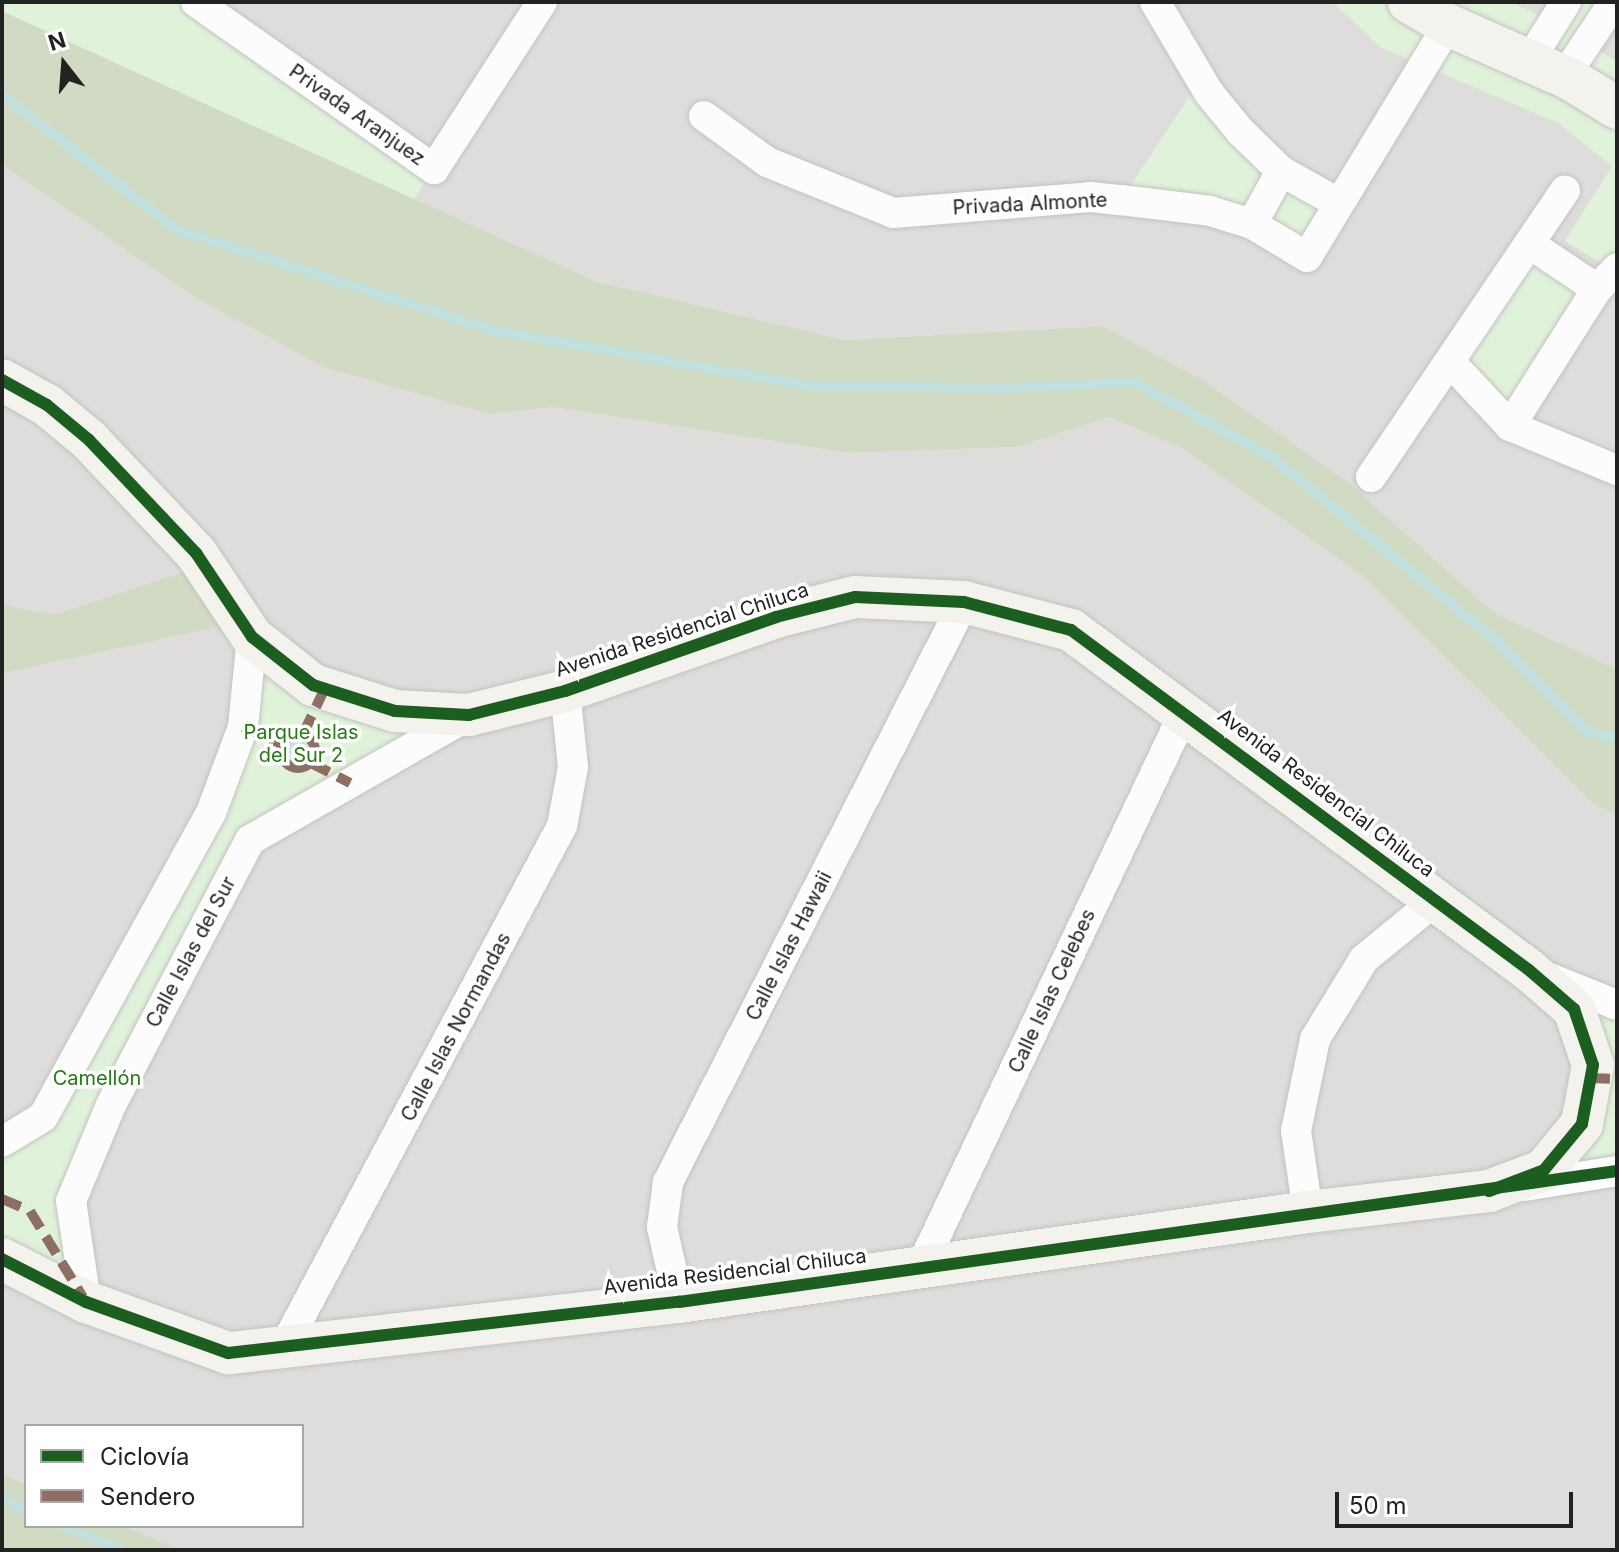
<!DOCTYPE html>
<html>
<head>
<meta charset="utf-8">
<style>
  body { margin:0 }
  #map { position:relative; width:1619px; height:1552px; overflow:hidden; background:#efedeb; font-family:Inter,sans-serif }
  div>[style] { position:absolute }
  .built>* { inset:0; background:#dedddc }
  .forest>* { inset:0; background:#d1dbc3 }
  .park>* { inset:0; background:#e0f2da }
  .water>* { inset:0; background:#c2e0de }
  .round { border-radius:50% }
  .stream>* { height:10px; margin:-5px; padding:0 5px; transform-origin:5px; border-radius:5px; background:#c2e0de }
  .roads { filter:drop-shadow(0 0 2px #c3c2c1) drop-shadow(0 0 2px #c3c2c1) }
  .street>* { height:30px; margin:-15px; padding:0 15px; transform-origin:15px; border-radius:15px; background:#fdfcfc }
  .secondary>* { height:42px; margin:-21px; padding:0 21px; transform-origin:21px; border-radius:21px; background:#f3f2ed }
  .quiet>* { height:10px; margin-top:-5px; transform-origin:0; background:repeating-linear-gradient(90deg,#8d6e63 0 20px,transparent 0 30px) }
  .quiet>.ring { margin:-5px; padding:0; box-sizing:content-box; background:none; border:10px solid #8d6e63; border-radius:50% }
  .cycleway>* { height:12px; margin:-6px; padding:0 6px; transform-origin:6px; border-radius:6px; background:#1b5e20 }
  span { translate:-50% -50%; white-space:nowrap; text-align:center; line-height:1.15; -webkit-text-stroke:7px #fff; paint-order:stroke }
  .street-label { font-size:20px; color:#222 }
  .park-label { font-size:20px; color:#277916 }
  .frame { position:absolute; inset:0; border:4px solid #222; pointer-events:none }
  .legend { position:absolute; left:24px; top:1424px; width:280px; height:104px; box-sizing:border-box; background:#fff; border:2px solid #a7a7a7; margin:0; padding:10px 14px; list-style:none; font-size:24px; color:#222 }
  .legend li { display:flex; align-items:center; gap:16px; height:40px }
  .legend b { width:40px; border:2px solid #a7a7a7 }
  .north { position:absolute; left:24px; top:24px; width:80px; height:80px; -webkit-text-stroke:6px #fff; paint-order:stroke; rotate:343deg; font-size:22px; font-weight:700; line-height:32px; text-align:center; color:#222 }
  .north::after { content:''; display:block; margin:auto; width:28px; height:36px; background:#222; clip-path:polygon(50% 0,100% 100%,50% 72%,0 100%) }
  .scale { position:absolute; left:1335px; top:1492px; width:238px; height:36px; box-sizing:border-box; border:4px solid #222; border-top:0; padding-left:10px; font-size:24px; line-height:28px; white-space:nowrap; color:#222; -webkit-text-stroke:6px #fff; paint-order:stroke }
</style>
</head>
<body>
<div id="map">
  <div class="built">
    <div style="clip-path:polygon(2px 2px,1617px 2px,1617px 669px,1496px 614px,1348px 482px,1203px 380px,1103px 326px,844px 340px,595px 281px,2px 11px)"></div>
    <div style="clip-path:polygon(2px 165px,193px 296px,490px 414px,553px 407px,849px 453px,1017px 447px,1107px 417px,1180px 447px,1364px 577px,1593px 804px,1617px 815px,1617px 1550px,180px 1550px,124px 1526px,302px 1526px,302px 1426px,26px 1426px,26px 1484px,2px 1473px)"></div>
  </div>
  <div class="forest">
    <div style="clip-path:polygon(2px 11px,595px 281px,844px 340px,1103px 326px,1203px 380px,1348px 482px,1496px 614px,1617px 669px,1617px 815px,1593px 804px,1364px 577px,1180px 447px,1108px 417px,1017px 447px,849px 453px,553px 407px,490px 414px,324px 367px,193px 296px,2px 165px)"></div>
    <div style="clip-path:polygon(202px 566px,241px 622px,2px 673px,2px 605px,55px 615px)"></div>
    <div style="clip-path:polygon(2px 1473px,26px 1484px,26px 1526px,124px 1526px,180px 1550px,2px 1550px)"></div>
  </div>
  <div class="park">
    <div style="clip-path:polygon(2px 2px,196px 2px,434px 169px,414px 199px,2px 11px)"></div>
    <div style="clip-path:polygon(1333px 2px,1511px 2px,1551px 21px,1564px 2px,1617px 2px,1592px 46px,1617px 62px,1617px 273px,1565px 241px,1612px 166px,1558px 123px,1380px 47px)"></div>
    <div style="clip-path:polygon(1201px 79px,1338px 203px,1307px 257px,1252px 224px,1121px 200px)"></div>
    <div style="clip-path:polygon(1530px 244px,1597px 289px,1510px 426px,1452px 364px)"></div>
    <div style="clip-path:polygon(252px 637px,313px 685px,469px 715px,250px 841px,71px 1201px,86px 1302px,2px 1259px,2px 1142px,44px 1117px,211px 813px)"></div>
    <div style="clip-path:polygon(1617px 1005px,1617px 1171px,1544px 1169px,1582px 1124px,1574px 1009px)"></div>
  </div>
  <div class="water">
    <div class="round" style="left:281px;top:734px;width:34px;height:34px"></div>
  </div>
  <div class="stream">
    <div style="left:2px;top:95px;width:221px;rotate:37.6deg"></div>
    <div style="left:177px;top:230px;width:335px;rotate:17.6deg"></div>
    <div style="left:496px;top:331px;width:319px;rotate:9.9deg"></div>
    <div style="left:810px;top:386px;width:197px;rotate:0.6deg"></div>
    <div style="left:1007px;top:388px;width:128px;rotate:-2.7deg"></div>
    <div style="left:1135px;top:382px;width:158px;rotate:28.8deg"></div>
    <div style="left:1273px;top:458px;width:287px;rotate:39.3deg"></div>
    <div style="left:1495px;top:640px;width:130px;rotate:45deg"></div>
    <div style="left:1587px;top:732px;width:31px;rotate:13deg"></div>
    <div style="left:2px;top:1499px;width:26px;rotate:23deg"></div>
    <div style="left:64px;top:1526px;width:62px;rotate:22.8deg"></div>
  </div>
  <div class="roads">
    <div class="street">
      <div style="left:196px;top:2px;width:291px;rotate:35.1deg"></div>
      <div style="left:434px;top:169px;width:199px;rotate:-57.1deg"></div>
      <div style="left:1155px;top:2px;width:106px;rotate:59.3deg"></div>
      <div style="left:1209px;top:93px;width:49px;rotate:50.8deg"></div>
      <div style="left:1240px;top:131px;width:57px;rotate:44.3deg"></div>
      <div style="left:1281px;top:171px;width:65px;rotate:29.3deg"></div>
      <div style="left:1529px;top:61px;width:70px;rotate:-57.9deg"></div>
      <div style="left:1564px;top:77px;width:90px;rotate:-56.3deg"></div>
      <div style="left:704px;top:116px;width:78px;rotate:36.1deg"></div>
      <div style="left:767px;top:162px;width:136px;rotate:22deg"></div>
      <div style="left:893px;top:213px;width:198px;rotate:-4.6deg"></div>
      <div style="left:1090px;top:197px;width:31px;rotate:6deg"></div>
      <div style="left:1121px;top:200px;width:90px;rotate:7deg"></div>
      <div style="left:1210px;top:211px;width:44px;rotate:17.2deg"></div>
      <div style="left:1252px;top:224px;width:64px;rotate:31deg"></div>
      <div style="left:1307px;top:257px;width:271px;rotate:-58.7deg"></div>
      <div style="left:1252px;top:224px;width:60px;rotate:-61.3deg"></div>
      <div style="left:1530px;top:244px;width:81px;rotate:33.9deg"></div>
      <div style="left:1452px;top:364px;width:85px;rotate:46.9deg"></div>
      <div style="left:1510px;top:426px;width:116px;rotate:22.4deg"></div>
      <div style="left:1510px;top:426px;width:162px;rotate:-57.6deg"></div>
      <div style="left:1597px;top:289px;width:29px;rotate:-46deg"></div>
      <div style="left:1371px;top:477px;width:346px;rotate:-55.9deg"></div>
      <div style="left:1552px;top:979px;width:70px;rotate:21.8deg"></div>
      <div style="left:2px;top:1142px;width:48px;rotate:-31.4deg"></div>
      <div style="left:43px;top:1117px;width:347px;rotate:-61.1deg"></div>
      <div style="left:211px;top:813px;width:92px;rotate:-69.6deg"></div>
      <div style="left:243px;top:727px;width:90px;rotate:-84.3deg"></div>
      <div style="left:1524px;top:1186px;width:94px;rotate:-9.2deg"></div>
      <div style="left:1308px;top:1212px;width:82px;rotate:-98.4deg"></div>
      <div style="left:1296px;top:1131px;width:94px;rotate:-78.3deg"></div>
      <div style="left:1315px;top:1039px;width:94px;rotate:-58.5deg"></div>
      <div style="left:1364px;top:959px;width:93px;rotate:-39.3deg"></div>
      <div style="left:920px;top:1269px;width:615px;rotate:-64.6deg"></div>
      <div style="left:86px;top:1302px;width:102px;rotate:-98.4deg"></div>
      <div style="left:71px;top:1201px;width:104px;rotate:-67.4deg"></div>
      <div style="left:111px;top:1105px;width:299px;rotate:-62.3deg"></div>
      <div style="left:250px;top:840px;width:252px;rotate:-29.7deg"></div>
      <div style="left:679px;top:1302px;width:77px;rotate:-102.8deg"></div>
      <div style="left:662px;top:1227px;width:45px;rotate:-82.4deg"></div>
      <div style="left:668px;top:1182px;width:651px;rotate:-62.96deg"></div>
      <div style="left:284px;top:1347px;width:591px;rotate:-61.92deg"></div>
      <div style="left:562px;top:826px;width:60px;rotate:-79.4deg"></div>
      <div style="left:573px;top:767px;width:76px;rotate:-96deg"></div>
    </div>
    <div class="secondary">
      <div style="left:1409px;top:2px;width:45px;rotate:30.5deg"></div>
      <div style="left:1448px;top:25px;width:133px;rotate:23.9deg"></div>
      <div style="left:1570px;top:79px;width:55px;rotate:31.7deg"></div>
      <div style="left:2px;top:380px;width:51px;rotate:29.1deg"></div>
      <div style="left:47px;top:405px;width:55px;rotate:39.8deg"></div>
      <div style="left:89px;top:440px;width:156px;rotate:46.6deg"></div>
      <div style="left:196px;top:553px;width:101px;rotate:56.3deg"></div>
      <div style="left:252px;top:637px;width:78px;rotate:38.2deg"></div>
      <div style="left:313px;top:685px;width:86px;rotate:17.6deg"></div>
      <div style="left:395px;top:711px;width:74px;rotate:3.1deg"></div>
      <div style="left:469px;top:715px;width:99px;rotate:-14deg"></div>
      <div style="left:565px;top:691px;width:224px;rotate:-19.3deg"></div>
      <div style="left:776px;top:617px;width:81px;rotate:-14.2deg"></div>
      <div style="left:855px;top:597px;width:109px;rotate:2.6deg"></div>
      <div style="left:964px;top:602px;width:111px;rotate:14.7deg"></div>
      <div style="left:1071px;top:630px;width:570px;rotate:36.59deg"></div>
      <div style="left:1529px;top:970px;width:60px;rotate:40.9deg"></div>
      <div style="left:1574px;top:1009px;width:59px;rotate:71.3deg"></div>
      <div style="left:1593px;top:1065px;width:60px;rotate:100.6deg"></div>
      <div style="left:1582px;top:1124px;width:60px;rotate:129.6deg"></div>
      <div style="left:1544px;top:1170px;width:59px;rotate:159.1deg"></div>
      <div style="left:1489px;top:1191px;width:182px;rotate:173.4deg"></div>
      <div style="left:1308px;top:1212px;width:635px;rotate:171.86deg"></div>
      <div style="left:679px;top:1302px;width:454px;rotate:173.5deg"></div>
      <div style="left:228px;top:1353px;width:151px;rotate:-160.2deg"></div>
      <div style="left:86px;top:1302px;width:94px;rotate:-152.9deg"></div>
    </div>
  </div>
  <div class="quiet">
    <div style="left:243px;top:727px;width:43px;rotate:23.6deg"></div>
    <div style="left:303px;top:734px;width:51px;rotate:-64.4deg"></div>
    <div class="ring" style="left:281px;top:734px;width:24px;height:24px"></div>
    <div style="left:311px;top:763px;width:44px;rotate:27.1deg"></div>
    <div style="left:1590px;top:1078px;width:27px;rotate:2deg"></div>
    <div style="left:2px;top:1199px;width:30px;rotate:23deg"></div>
    <div style="left:30px;top:1211px;width:101px;rotate:58.4deg"></div>
  </div>
  <div class="cycleway">
    <div style="left:2px;top:380px;width:51px;rotate:29.1deg"></div>
    <div style="left:47px;top:405px;width:55px;rotate:39.8deg"></div>
    <div style="left:89px;top:440px;width:156px;rotate:46.6deg"></div>
    <div style="left:196px;top:553px;width:101px;rotate:56.3deg"></div>
    <div style="left:252px;top:637px;width:78px;rotate:38.2deg"></div>
    <div style="left:313px;top:685px;width:86px;rotate:17.6deg"></div>
    <div style="left:395px;top:711px;width:74px;rotate:3.1deg"></div>
    <div style="left:469px;top:715px;width:99px;rotate:-14deg"></div>
    <div style="left:565px;top:691px;width:224px;rotate:-19.3deg"></div>
    <div style="left:776px;top:617px;width:81px;rotate:-14.2deg"></div>
    <div style="left:855px;top:597px;width:109px;rotate:2.6deg"></div>
    <div style="left:964px;top:602px;width:111px;rotate:14.7deg"></div>
    <div style="left:1071px;top:630px;width:570px;rotate:36.59deg"></div>
    <div style="left:1529px;top:970px;width:60px;rotate:40.9deg"></div>
    <div style="left:1574px;top:1009px;width:59px;rotate:71.3deg"></div>
    <div style="left:1593px;top:1065px;width:60px;rotate:100.6deg"></div>
    <div style="left:1582px;top:1124px;width:60px;rotate:129.6deg"></div>
    <div style="left:1544px;top:1170px;width:59px;rotate:159.1deg"></div>
    <div style="left:2px;top:1259px;width:94px;rotate:27.1deg"></div>
    <div style="left:86px;top:1302px;width:151px;rotate:19.8deg"></div>
    <div style="left:228px;top:1353px;width:454px;rotate:-6.5deg"></div>
    <div style="left:679px;top:1302px;width:947px;rotate:-7.95deg"></div>
  </div>
  <div class="street-label">
    <span style="left:357px;top:115px;rotate:35deg">Privada Aranjuez</span>
    <span style="left:1030px;top:204px;rotate:-3deg">Privada Almonte</span>
    <span style="left:682px;top:630px;rotate:-18deg">Avenida Residencial Chiluca</span>
    <span style="left:1326px;top:793px;rotate:37deg">Avenida Residencial Chiluca</span>
    <span style="left:789px;top:946px;rotate:-63deg">Calle Islas Hawaii</span>
    <span style="left:191px;top:952px;rotate:-62deg">Calle Islas del Sur</span>
    <span style="left:1052px;top:991px;rotate:-65deg">Calle Islas Celebes</span>
    <span style="left:456px;top:1027px;rotate:-62deg">Calle Islas Normandas</span>
    <span style="left:735px;top:1272px;rotate:-7deg">Avenida Residencial Chiluca</span>
  </div>
  <div class="park-label">
    <span style="left:301px;top:744px">Parque Islas<br>del Sur 2</span>
    <span style="left:97px;top:1078px">Camellón</span>
  </div>
  <div class="frame"></div>
  <ul class="legend">
  <li><b style="height:10px;background:#1b5e20"></b>Ciclovía</li>
  <li><b style="height:10px;background:#8d6e63"></b>Sendero</li>
  </ul>
  <div class="north">N</div>
  <div class="scale">50 m</div>
</div>
</body>
</html>
